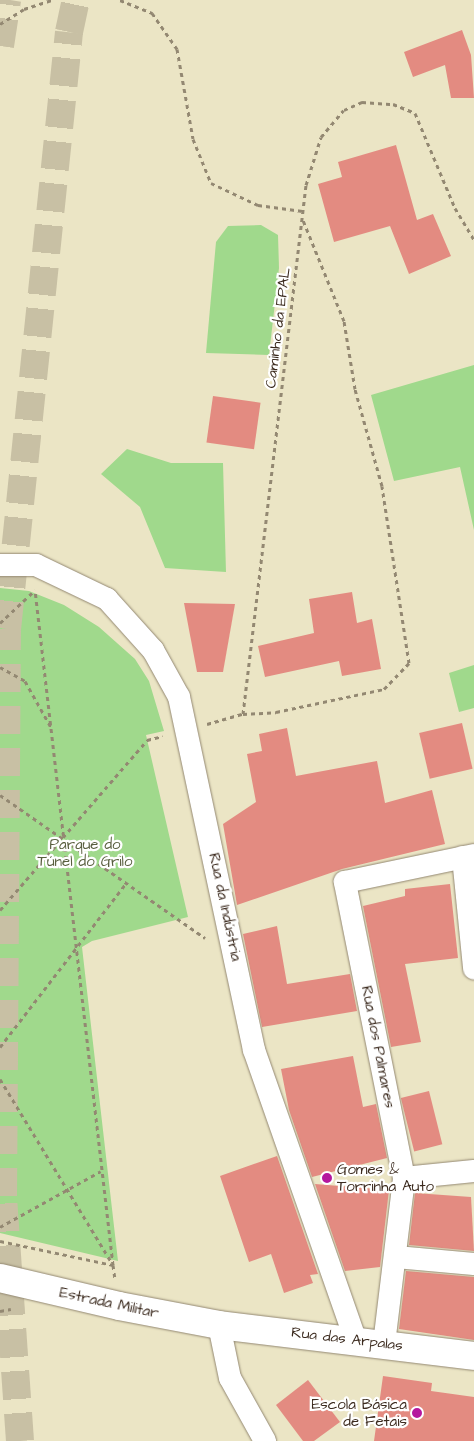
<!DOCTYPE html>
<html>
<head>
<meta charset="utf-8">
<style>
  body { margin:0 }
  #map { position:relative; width:474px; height:1441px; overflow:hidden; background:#ebe5c5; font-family:"Architects Daughter",sans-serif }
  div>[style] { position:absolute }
  .green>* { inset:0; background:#a0d98c }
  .building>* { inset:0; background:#e38b81; transform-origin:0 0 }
  .highway-tunnel>* { height:28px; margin-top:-14px; transform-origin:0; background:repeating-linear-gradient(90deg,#c8c0a4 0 28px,transparent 0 42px) }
  .path>* { height:3px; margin-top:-1.5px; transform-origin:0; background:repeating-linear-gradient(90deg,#938872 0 4px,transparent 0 8px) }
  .roads { filter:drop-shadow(0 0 1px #938872) drop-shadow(0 0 1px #938872) }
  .street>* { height:22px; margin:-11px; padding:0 11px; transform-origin:11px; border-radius:11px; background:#fff }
  .secondary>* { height:28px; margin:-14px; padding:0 14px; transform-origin:14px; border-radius:14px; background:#fff }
  .dots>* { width:14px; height:14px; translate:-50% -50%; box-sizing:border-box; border:2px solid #fff; border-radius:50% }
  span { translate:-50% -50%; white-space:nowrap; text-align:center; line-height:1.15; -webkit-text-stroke:4.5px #fff; paint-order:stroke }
  .street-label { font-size:15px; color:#3b2a1e }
  .park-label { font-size:15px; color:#595f3f }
  .poi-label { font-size:15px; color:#3b2a1e }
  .left { translate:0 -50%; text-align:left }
  .right { translate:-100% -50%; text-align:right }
</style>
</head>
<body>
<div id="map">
  <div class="green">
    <div style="clip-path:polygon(261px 225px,278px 235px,279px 268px,269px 355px,206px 353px,216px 242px,228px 226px)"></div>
    <div style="clip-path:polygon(474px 365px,474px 530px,460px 467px,394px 481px,371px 395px)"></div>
    <div style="clip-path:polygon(127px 449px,171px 463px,223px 463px,226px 572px,165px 568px,140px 507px,101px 474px)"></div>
    <div style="clip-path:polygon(0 588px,29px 591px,64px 605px,99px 627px,135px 659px,149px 681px,164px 731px,146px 735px,188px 917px,92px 941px,82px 947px,118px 1261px,0 1233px)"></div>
    <div style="clip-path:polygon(474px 665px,474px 708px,459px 712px,449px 673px)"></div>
  </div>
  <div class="building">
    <div style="clip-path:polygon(462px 30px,471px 55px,474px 98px,451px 98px,445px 65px,413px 77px,404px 52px)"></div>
    <div style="clip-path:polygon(396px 145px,417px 220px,433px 214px,451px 256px,409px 274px,390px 226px,334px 242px,318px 184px,342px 177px,338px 162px)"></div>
    <div style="left:213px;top:396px;width:48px;height:47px;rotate:8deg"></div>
    <div style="clip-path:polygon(352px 592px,357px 623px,372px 619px,381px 669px,342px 676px,339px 661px,265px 677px,258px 646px,314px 633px,309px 599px)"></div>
    <div style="clip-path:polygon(184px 603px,235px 604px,223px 672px,197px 672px)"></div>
    <div style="left:462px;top:723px;width:47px;height:44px;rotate:77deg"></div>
    <div style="clip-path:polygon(287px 728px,296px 776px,377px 761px,385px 803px,432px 790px,445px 844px,342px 869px,237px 905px,223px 824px,256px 802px,247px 754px,262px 751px,259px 734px)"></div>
    <div style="clip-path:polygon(450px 884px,458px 958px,405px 964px,421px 1042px,391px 1047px,363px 906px,405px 896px,405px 889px)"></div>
    <div style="clip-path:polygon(277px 926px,287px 984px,350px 974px,357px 1011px,262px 1027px,243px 934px)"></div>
    <div style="clip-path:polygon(353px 1056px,363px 1107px,376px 1104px,387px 1158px,312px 1177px,289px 1110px,281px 1069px)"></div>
    <div style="left:429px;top:1091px;width:55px;height:29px;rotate:76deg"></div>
    <div style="clip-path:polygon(277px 1156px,318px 1274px,310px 1275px,313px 1283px,284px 1293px,271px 1254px,249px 1262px,220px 1176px)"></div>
    <div style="clip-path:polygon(315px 1184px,389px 1190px,380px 1267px,345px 1271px)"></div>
    <div style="clip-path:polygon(415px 1193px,471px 1197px,474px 1251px,409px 1245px)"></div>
    <div style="clip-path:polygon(406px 1271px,474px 1277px,474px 1340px,399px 1329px)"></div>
    <div style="clip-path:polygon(383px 1376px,432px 1383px,431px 1391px,474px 1397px,474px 1441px,374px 1441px)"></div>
    <div style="clip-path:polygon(308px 1380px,340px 1422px,314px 1441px,303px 1441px,276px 1405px)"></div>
  </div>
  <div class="highway-tunnel">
    <div style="left:0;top:46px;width:47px;rotate:-81.3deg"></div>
    <div style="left:20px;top:1441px;width:246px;rotate:-94deg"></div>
    <div style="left:3px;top:1196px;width:567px;rotate:-89.6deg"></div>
    <div style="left:7px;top:629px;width:600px;rotate:-84.07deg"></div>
    <div style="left:69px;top:32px;width:33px;rotate:-78deg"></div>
  </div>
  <div class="path">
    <div style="left:120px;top:0;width:35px;rotate:22deg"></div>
    <div style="left:152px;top:13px;width:44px;rotate:55.2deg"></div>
    <div style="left:177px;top:49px;width:91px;rotate:79.9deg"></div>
    <div style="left:193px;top:139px;width:48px;rotate:67.8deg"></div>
    <div style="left:211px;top:183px;width:52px;rotate:25.1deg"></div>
    <div style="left:258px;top:205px;width:45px;rotate:7.6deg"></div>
    <div style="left:0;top:24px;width:28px;rotate:-32deg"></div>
    <div style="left:24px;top:9px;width:29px;rotate:-18deg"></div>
    <div style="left:0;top:623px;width:48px;rotate:-43.3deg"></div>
    <div style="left:0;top:667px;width:29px;rotate:29deg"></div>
    <div style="left:25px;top:681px;width:55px;rotate:60.6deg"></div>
    <div style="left:243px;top:714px;width:33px;rotate:-3deg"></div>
    <div style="left:276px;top:712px;width:110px;rotate:-12deg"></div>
    <div style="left:384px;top:689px;width:36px;rotate:-46deg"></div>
    <div style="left:409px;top:663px;width:179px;rotate:-98.7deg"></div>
    <div style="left:382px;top:486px;width:101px;rotate:-105.6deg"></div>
    <div style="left:355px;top:389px;width:69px;rotate:-99.2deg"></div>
    <div style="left:344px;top:321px;width:109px;rotate:-112.1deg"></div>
    <div style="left:207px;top:724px;width:37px;rotate:-16deg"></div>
    <div style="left:243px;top:714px;width:533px;rotate:-83.21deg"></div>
    <div style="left:306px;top:185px;width:50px;rotate:-72.6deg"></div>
    <div style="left:321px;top:137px;width:35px;rotate:-50deg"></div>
    <div style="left:344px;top:110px;width:20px;rotate:-24deg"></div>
    <div style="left:362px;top:102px;width:31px;rotate:4deg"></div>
    <div style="left:393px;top:104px;width:24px;rotate:22deg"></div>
    <div style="left:415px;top:113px;width:103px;rotate:67.2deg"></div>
    <div style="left:455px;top:208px;width:37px;rotate:59deg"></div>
    <div style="left:0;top:795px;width:250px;rotate:34.9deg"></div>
    <div style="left:0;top:910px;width:225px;rotate:-49.1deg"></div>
    <div style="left:147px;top:740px;width:16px;rotate:-14deg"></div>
    <div style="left:0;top:1047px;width:208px;rotate:-52.4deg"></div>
    <div style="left:0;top:1079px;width:218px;rotate:58.7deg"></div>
    <div style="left:113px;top:1265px;width:679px;rotate:-96.59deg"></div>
    <div style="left:0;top:1227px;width:115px;rotate:-29deg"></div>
    <div style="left:0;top:1241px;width:116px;rotate:12deg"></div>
    <div style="left:113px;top:1265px;width:14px;rotate:82deg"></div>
    <div style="left:0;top:1311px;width:11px;rotate:-10deg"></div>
  </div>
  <div class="roads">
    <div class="street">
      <div style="left:0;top:565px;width:36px"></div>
      <div style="left:36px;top:565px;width:79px;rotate:25.6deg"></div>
      <div style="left:107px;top:599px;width:69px;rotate:48deg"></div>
      <div style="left:153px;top:650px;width:54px;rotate:61deg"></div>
      <div style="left:179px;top:697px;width:361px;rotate:78deg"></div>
      <div style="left:254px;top:1050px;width:306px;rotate:70.7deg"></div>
      <div style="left:463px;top:857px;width:112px;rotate:84.3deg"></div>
      <div style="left:404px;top:1178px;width:70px;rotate:-5.7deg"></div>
      <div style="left:396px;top:1257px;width:78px;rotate:5.1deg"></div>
      <div style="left:219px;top:1325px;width:54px;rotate:78.3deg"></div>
      <div style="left:230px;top:1378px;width:72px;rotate:60.9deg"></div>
      <div style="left:384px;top:1344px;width:167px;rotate:-83.1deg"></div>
      <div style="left:404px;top:1178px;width:302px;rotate:-101.3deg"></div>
      <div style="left:345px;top:882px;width:132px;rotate:-11.8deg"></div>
    </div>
    <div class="secondary">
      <div style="left:0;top:1278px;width:122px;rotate:13.2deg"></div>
      <div style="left:119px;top:1306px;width:102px;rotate:10.8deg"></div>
      <div style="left:219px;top:1325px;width:257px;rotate:6.9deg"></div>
    </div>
  </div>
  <div class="dots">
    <div style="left:327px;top:1178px;background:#b5179e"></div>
    <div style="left:417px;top:1413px;background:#b5179e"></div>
  </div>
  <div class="street-label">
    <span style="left:278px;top:328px;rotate:-83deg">Caminho da EPAL</span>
    <span style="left:225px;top:907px;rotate:78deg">Rua da Indústria</span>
    <span style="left:378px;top:1047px;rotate:79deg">Rua dos Palmares</span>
    <span style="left:109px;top:1303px;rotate:12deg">Estrada Militar</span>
    <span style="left:347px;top:1339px;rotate:7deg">Rua das Arpalas</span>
  </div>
  <div class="park-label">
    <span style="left:85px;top:853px">Parque do<br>Túnel do Grilo</span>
  </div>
  <div class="poi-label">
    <span class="left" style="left:337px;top:1178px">Gomes &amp;<br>Torrinha Auto</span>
    <span class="right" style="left:407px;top:1413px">Escola Básica<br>de Fetais</span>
  </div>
</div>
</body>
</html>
